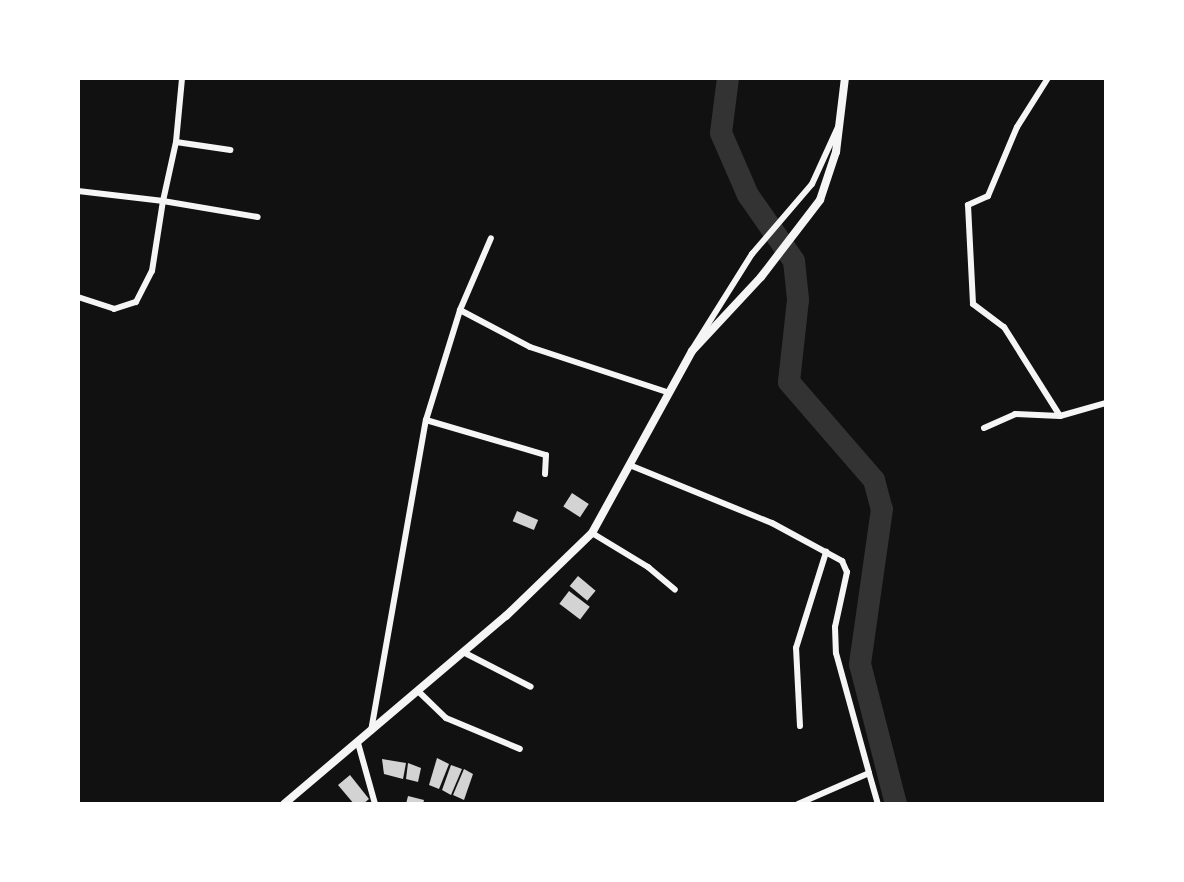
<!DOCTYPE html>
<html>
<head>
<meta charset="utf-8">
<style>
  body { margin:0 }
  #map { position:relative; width:1184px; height:882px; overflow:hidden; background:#111; font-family:Commissioner,sans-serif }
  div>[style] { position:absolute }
  .river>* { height:22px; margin:-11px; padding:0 11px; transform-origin:11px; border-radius:11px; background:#333 }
  .building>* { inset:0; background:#d3d3d3; transform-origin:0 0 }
  .minor>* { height:6px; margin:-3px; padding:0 3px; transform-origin:3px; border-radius:3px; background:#f5f5f5 }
  .tertiary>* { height:8px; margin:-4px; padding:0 4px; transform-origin:4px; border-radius:4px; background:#f5f5f5 }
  span { translate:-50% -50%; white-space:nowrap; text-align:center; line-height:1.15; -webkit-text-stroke:4.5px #fff; paint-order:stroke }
  .frame { position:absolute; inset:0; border:80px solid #fff; pointer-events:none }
</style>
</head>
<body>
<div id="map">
  <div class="river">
    <div style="left:728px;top:78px;width:55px;rotate:97.3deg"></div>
    <div style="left:721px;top:133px;width:68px;rotate:66.5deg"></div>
    <div style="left:748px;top:195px;width:80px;rotate:55.1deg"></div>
    <div style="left:794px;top:261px;width:39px;rotate:84deg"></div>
    <div style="left:798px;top:300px;width:82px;rotate:96.3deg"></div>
    <div style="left:789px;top:382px;width:130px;rotate:49.1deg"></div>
    <div style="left:874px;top:480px;width:30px;rotate:75deg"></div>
    <div style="left:882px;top:509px;width:157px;rotate:98.1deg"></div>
    <div style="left:860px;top:664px;width:145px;rotate:75.6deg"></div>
  </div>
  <div class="building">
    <div style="left:572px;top:493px;width:20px;height:16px;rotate:33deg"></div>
    <div style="left:517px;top:511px;width:23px;height:11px;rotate:23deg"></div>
    <div style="left:578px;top:576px;width:23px;height:13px;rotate:40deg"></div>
    <div style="left:569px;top:591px;width:26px;height:16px;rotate:37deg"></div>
    <div style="clip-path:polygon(437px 758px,449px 764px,439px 789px,429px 785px)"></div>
    <div style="clip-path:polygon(382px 759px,406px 763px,403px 779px,384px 774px)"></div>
    <div style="clip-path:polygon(408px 763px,421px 768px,418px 782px,406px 779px)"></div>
    <div style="clip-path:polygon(451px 765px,462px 769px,451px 795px,442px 790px)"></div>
    <div style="clip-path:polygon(464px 769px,473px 774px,464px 800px,453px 795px)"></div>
    <div style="clip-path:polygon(350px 775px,369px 799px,363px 804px,354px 804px,338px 785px)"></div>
    <div style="clip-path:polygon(408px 796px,424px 800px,423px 804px,406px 804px)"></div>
  </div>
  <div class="minor">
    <div style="left:1048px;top:78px;width:58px;rotate:122.3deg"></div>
    <div style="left:1017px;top:127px;width:75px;rotate:112.8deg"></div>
    <div style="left:988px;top:196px;width:22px;rotate:156deg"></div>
    <div style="left:968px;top:205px;width:99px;rotate:87.1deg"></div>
    <div style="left:973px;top:304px;width:39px;rotate:37deg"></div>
    <div style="left:1004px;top:327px;width:105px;rotate:57.8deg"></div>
    <div style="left:176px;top:142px;width:64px;rotate:-84.6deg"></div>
    <div style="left:78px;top:191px;width:86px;rotate:6.7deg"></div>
    <div style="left:163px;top:201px;width:60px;rotate:-77.6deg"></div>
    <div style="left:176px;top:142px;width:55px;rotate:8.4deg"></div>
    <div style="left:78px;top:297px;width:38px;rotate:18deg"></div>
    <div style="left:114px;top:309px;width:23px;rotate:-18deg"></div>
    <div style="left:136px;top:302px;width:35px;rotate:-63deg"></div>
    <div style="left:152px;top:271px;width:71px;rotate:-81.1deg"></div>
    <div style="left:163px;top:201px;width:96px;rotate:9.6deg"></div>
    <div style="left:460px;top:310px;width:79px;rotate:27.9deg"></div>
    <div style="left:530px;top:347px;width:144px;rotate:18.2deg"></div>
    <div style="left:693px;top:348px;width:111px;rotate:-57.9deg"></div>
    <div style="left:752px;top:254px;width:92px;rotate:-49.4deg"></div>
    <div style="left:812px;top:184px;width:63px;rotate:-65.5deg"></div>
    <div style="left:426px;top:420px;width:125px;rotate:16.3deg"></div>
    <div style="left:546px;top:455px;width:19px;rotate:93deg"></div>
    <div style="left:984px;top:428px;width:34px;rotate:-24deg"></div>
    <div style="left:1015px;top:414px;width:45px;rotate:2.5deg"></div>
    <div style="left:1060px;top:416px;width:48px;rotate:-15.8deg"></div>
    <div style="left:632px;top:466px;width:151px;rotate:22.2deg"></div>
    <div style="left:772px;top:523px;width:80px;rotate:28.5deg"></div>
    <div style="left:842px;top:561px;width:12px;rotate:66deg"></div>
    <div style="left:847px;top:572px;width:56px;rotate:102.3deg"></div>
    <div style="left:835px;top:627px;width:26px;rotate:88deg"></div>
    <div style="left:836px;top:653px;width:124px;rotate:74.6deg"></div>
    <div style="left:592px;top:533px;width:66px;rotate:31.3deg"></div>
    <div style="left:648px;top:567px;width:35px;rotate:40deg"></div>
    <div style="left:463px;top:652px;width:76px;rotate:27.2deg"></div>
    <div style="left:418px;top:691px;width:39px;rotate:44deg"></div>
    <div style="left:446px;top:718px;width:80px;rotate:22.7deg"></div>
    <div style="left:800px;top:726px;width:78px;rotate:-92.9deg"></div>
    <div style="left:796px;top:648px;width:101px;rotate:-72.6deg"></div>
    <div style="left:371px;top:731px;width:316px;rotate:-80deg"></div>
    <div style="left:426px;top:420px;width:115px;rotate:-72.8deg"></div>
    <div style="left:460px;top:310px;width:78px;rotate:-66.7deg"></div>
    <div style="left:358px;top:743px;width:63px;rotate:74.4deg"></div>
    <div style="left:798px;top:804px;width:77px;rotate:-23.6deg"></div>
    <div style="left:869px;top:773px;width:32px;rotate:74deg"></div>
  </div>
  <div class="tertiary">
    <div style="left:284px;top:804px;width:291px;rotate:-40.3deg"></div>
    <div style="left:506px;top:616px;width:120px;rotate:-44deg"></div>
    <div style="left:592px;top:533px;width:208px;rotate:-61.2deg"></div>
    <div style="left:692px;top:351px;width:101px;rotate:-47deg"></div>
    <div style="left:761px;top:277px;width:97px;rotate:-52.5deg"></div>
    <div style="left:820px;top:200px;width:51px;rotate:-71.6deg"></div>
    <div style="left:836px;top:152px;width:75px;rotate:-83.1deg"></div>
  </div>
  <div class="frame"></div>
</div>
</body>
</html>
